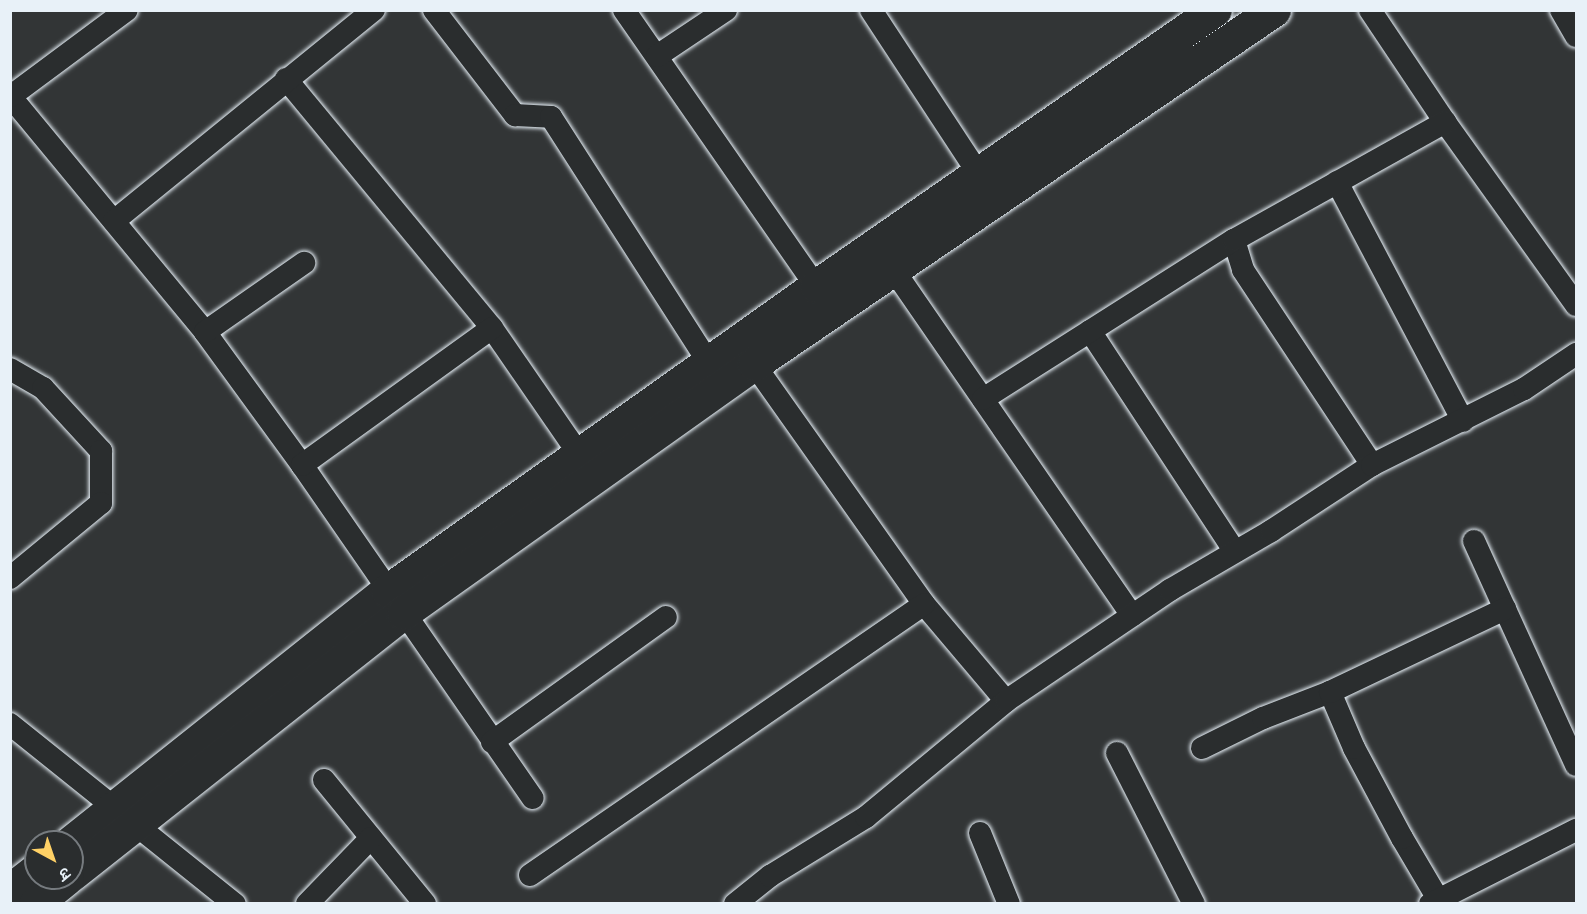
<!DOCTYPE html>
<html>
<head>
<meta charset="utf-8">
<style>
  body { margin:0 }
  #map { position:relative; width:1587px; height:914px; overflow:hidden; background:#323536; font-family:Kalam,"Playpen Sans Deva",sans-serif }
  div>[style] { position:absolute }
  .roads { filter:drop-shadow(0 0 2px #e8f1f8) drop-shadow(0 0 2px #e8f1f8) }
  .street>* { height:22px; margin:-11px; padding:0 11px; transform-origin:11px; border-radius:11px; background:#2a2d2e }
  .secondary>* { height:33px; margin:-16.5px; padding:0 16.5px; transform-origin:16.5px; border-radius:16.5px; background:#2a2d2e }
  span { translate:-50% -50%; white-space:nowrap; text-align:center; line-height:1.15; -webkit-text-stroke:4.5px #2a2d2e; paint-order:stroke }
  .frame { position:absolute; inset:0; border:12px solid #e8f1f8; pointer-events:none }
  .north { position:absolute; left:24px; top:830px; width:60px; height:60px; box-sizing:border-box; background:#2a2d2e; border:2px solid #767b7f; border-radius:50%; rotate:140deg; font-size:16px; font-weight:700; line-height:24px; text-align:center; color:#e8f1f8 }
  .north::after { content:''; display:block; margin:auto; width:21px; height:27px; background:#ffd166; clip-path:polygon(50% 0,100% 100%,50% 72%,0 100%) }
</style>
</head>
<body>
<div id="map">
  <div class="roads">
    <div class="street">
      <div style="left:434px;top:10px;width:133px;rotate:52.4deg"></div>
      <div style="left:515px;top:115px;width:36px;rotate:3deg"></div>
      <div style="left:551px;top:117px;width:291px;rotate:57.3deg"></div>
      <div style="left:624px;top:10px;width:336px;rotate:55.2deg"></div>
      <div style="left:871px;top:10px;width:209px;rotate:56.7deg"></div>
      <div style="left:1370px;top:10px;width:135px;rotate:56.2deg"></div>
      <div style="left:1445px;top:122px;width:225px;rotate:54.4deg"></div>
      <div style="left:1561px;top:10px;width:30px;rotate:60deg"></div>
      <div style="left:657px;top:56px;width:83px;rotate:-33.7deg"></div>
      <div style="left:286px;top:79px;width:323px;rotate:50.4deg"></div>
      <div style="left:492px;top:328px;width:153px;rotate:55.4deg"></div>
      <div style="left:10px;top:96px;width:306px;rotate:50.4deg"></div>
      <div style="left:205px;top:332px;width:165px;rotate:53.9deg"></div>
      <div style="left:302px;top:465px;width:405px;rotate:55.3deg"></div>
      <div style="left:11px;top:96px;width:144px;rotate:-36.6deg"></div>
      <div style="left:1337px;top:182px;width:270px;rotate:62.2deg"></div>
      <div style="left:114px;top:221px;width:335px;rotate:-39.1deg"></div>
      <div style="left:1234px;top:240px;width:31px;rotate:73deg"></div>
      <div style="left:1243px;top:270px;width:234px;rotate:56.5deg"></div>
      <div style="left:893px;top:269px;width:421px;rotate:55.4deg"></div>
      <div style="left:1090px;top:331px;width:264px;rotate:56.7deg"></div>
      <div style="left:205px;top:332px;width:121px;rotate:-34.9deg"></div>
      <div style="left:754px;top:364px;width:294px;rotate:54.7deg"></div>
      <div style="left:924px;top:604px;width:127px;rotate:49.8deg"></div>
      <div style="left:10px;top:369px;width:38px;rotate:30deg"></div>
      <div style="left:43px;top:388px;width:86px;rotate:47.4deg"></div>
      <div style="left:101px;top:451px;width:52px;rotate:90deg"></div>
      <div style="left:101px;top:503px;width:118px;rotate:140.5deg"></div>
      <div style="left:983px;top:399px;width:297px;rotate:-32.4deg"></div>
      <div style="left:1234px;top:240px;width:242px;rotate:-29.2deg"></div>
      <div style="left:302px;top:465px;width:234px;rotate:-35.8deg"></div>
      <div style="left:1474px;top:541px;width:246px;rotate:65.5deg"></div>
      <div style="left:10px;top:724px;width:288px;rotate:38.7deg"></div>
      <div style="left:492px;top:742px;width:214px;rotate:-35.7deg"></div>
      <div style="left:1202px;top:748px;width:68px;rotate:-26.2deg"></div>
      <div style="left:1263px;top:718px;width:72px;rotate:-21.2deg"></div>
      <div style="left:1117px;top:753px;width:169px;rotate:63deg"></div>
      <div style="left:324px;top:780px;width:160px;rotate:50.8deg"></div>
      <div style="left:980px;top:833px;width:77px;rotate:67.8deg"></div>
      <div style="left:530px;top:875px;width:478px;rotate:-34.5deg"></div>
      <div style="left:1438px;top:899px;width:71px;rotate:-120.5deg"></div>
      <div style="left:1402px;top:838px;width:102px;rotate:-118.1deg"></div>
      <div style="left:1354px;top:748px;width:61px;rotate:-113.2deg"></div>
      <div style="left:1330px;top:692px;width:194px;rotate:-25.4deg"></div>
      <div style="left:307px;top:904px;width:92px;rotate:-45.9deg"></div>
      <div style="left:735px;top:904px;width:45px;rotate:-38.7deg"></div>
      <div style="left:770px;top:876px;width:113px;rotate:-31.6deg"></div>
      <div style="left:866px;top:817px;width:182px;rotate:-39.6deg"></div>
      <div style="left:1006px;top:701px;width:198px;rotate:-34.1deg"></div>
      <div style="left:1170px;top:590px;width:117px;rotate:-30.3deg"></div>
      <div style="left:1271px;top:531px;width:121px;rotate:-33.2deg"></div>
      <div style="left:1372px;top:465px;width:170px;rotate:-26.6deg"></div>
      <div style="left:1524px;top:389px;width:63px;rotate:-33.9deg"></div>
      <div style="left:1430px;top:904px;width:164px;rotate:-26.9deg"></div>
    </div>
    <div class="secondary">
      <div style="left:71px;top:842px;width:404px;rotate:-38.5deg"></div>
      <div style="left:387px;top:591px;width:526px;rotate:-35.41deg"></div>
      <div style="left:816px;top:286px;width:485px;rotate:-34.7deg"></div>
      <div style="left:72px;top:874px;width:422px;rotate:-38.3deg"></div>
      <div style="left:403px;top:613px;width:430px;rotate:-35.4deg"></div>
      <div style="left:754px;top:364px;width:629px;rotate:-34.25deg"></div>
      <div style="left:10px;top:890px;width:33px;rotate:-38deg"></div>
      <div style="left:35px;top:904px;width:41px;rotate:-39.1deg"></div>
    </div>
  </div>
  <div class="frame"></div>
  <div class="north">उ</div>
</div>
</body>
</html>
